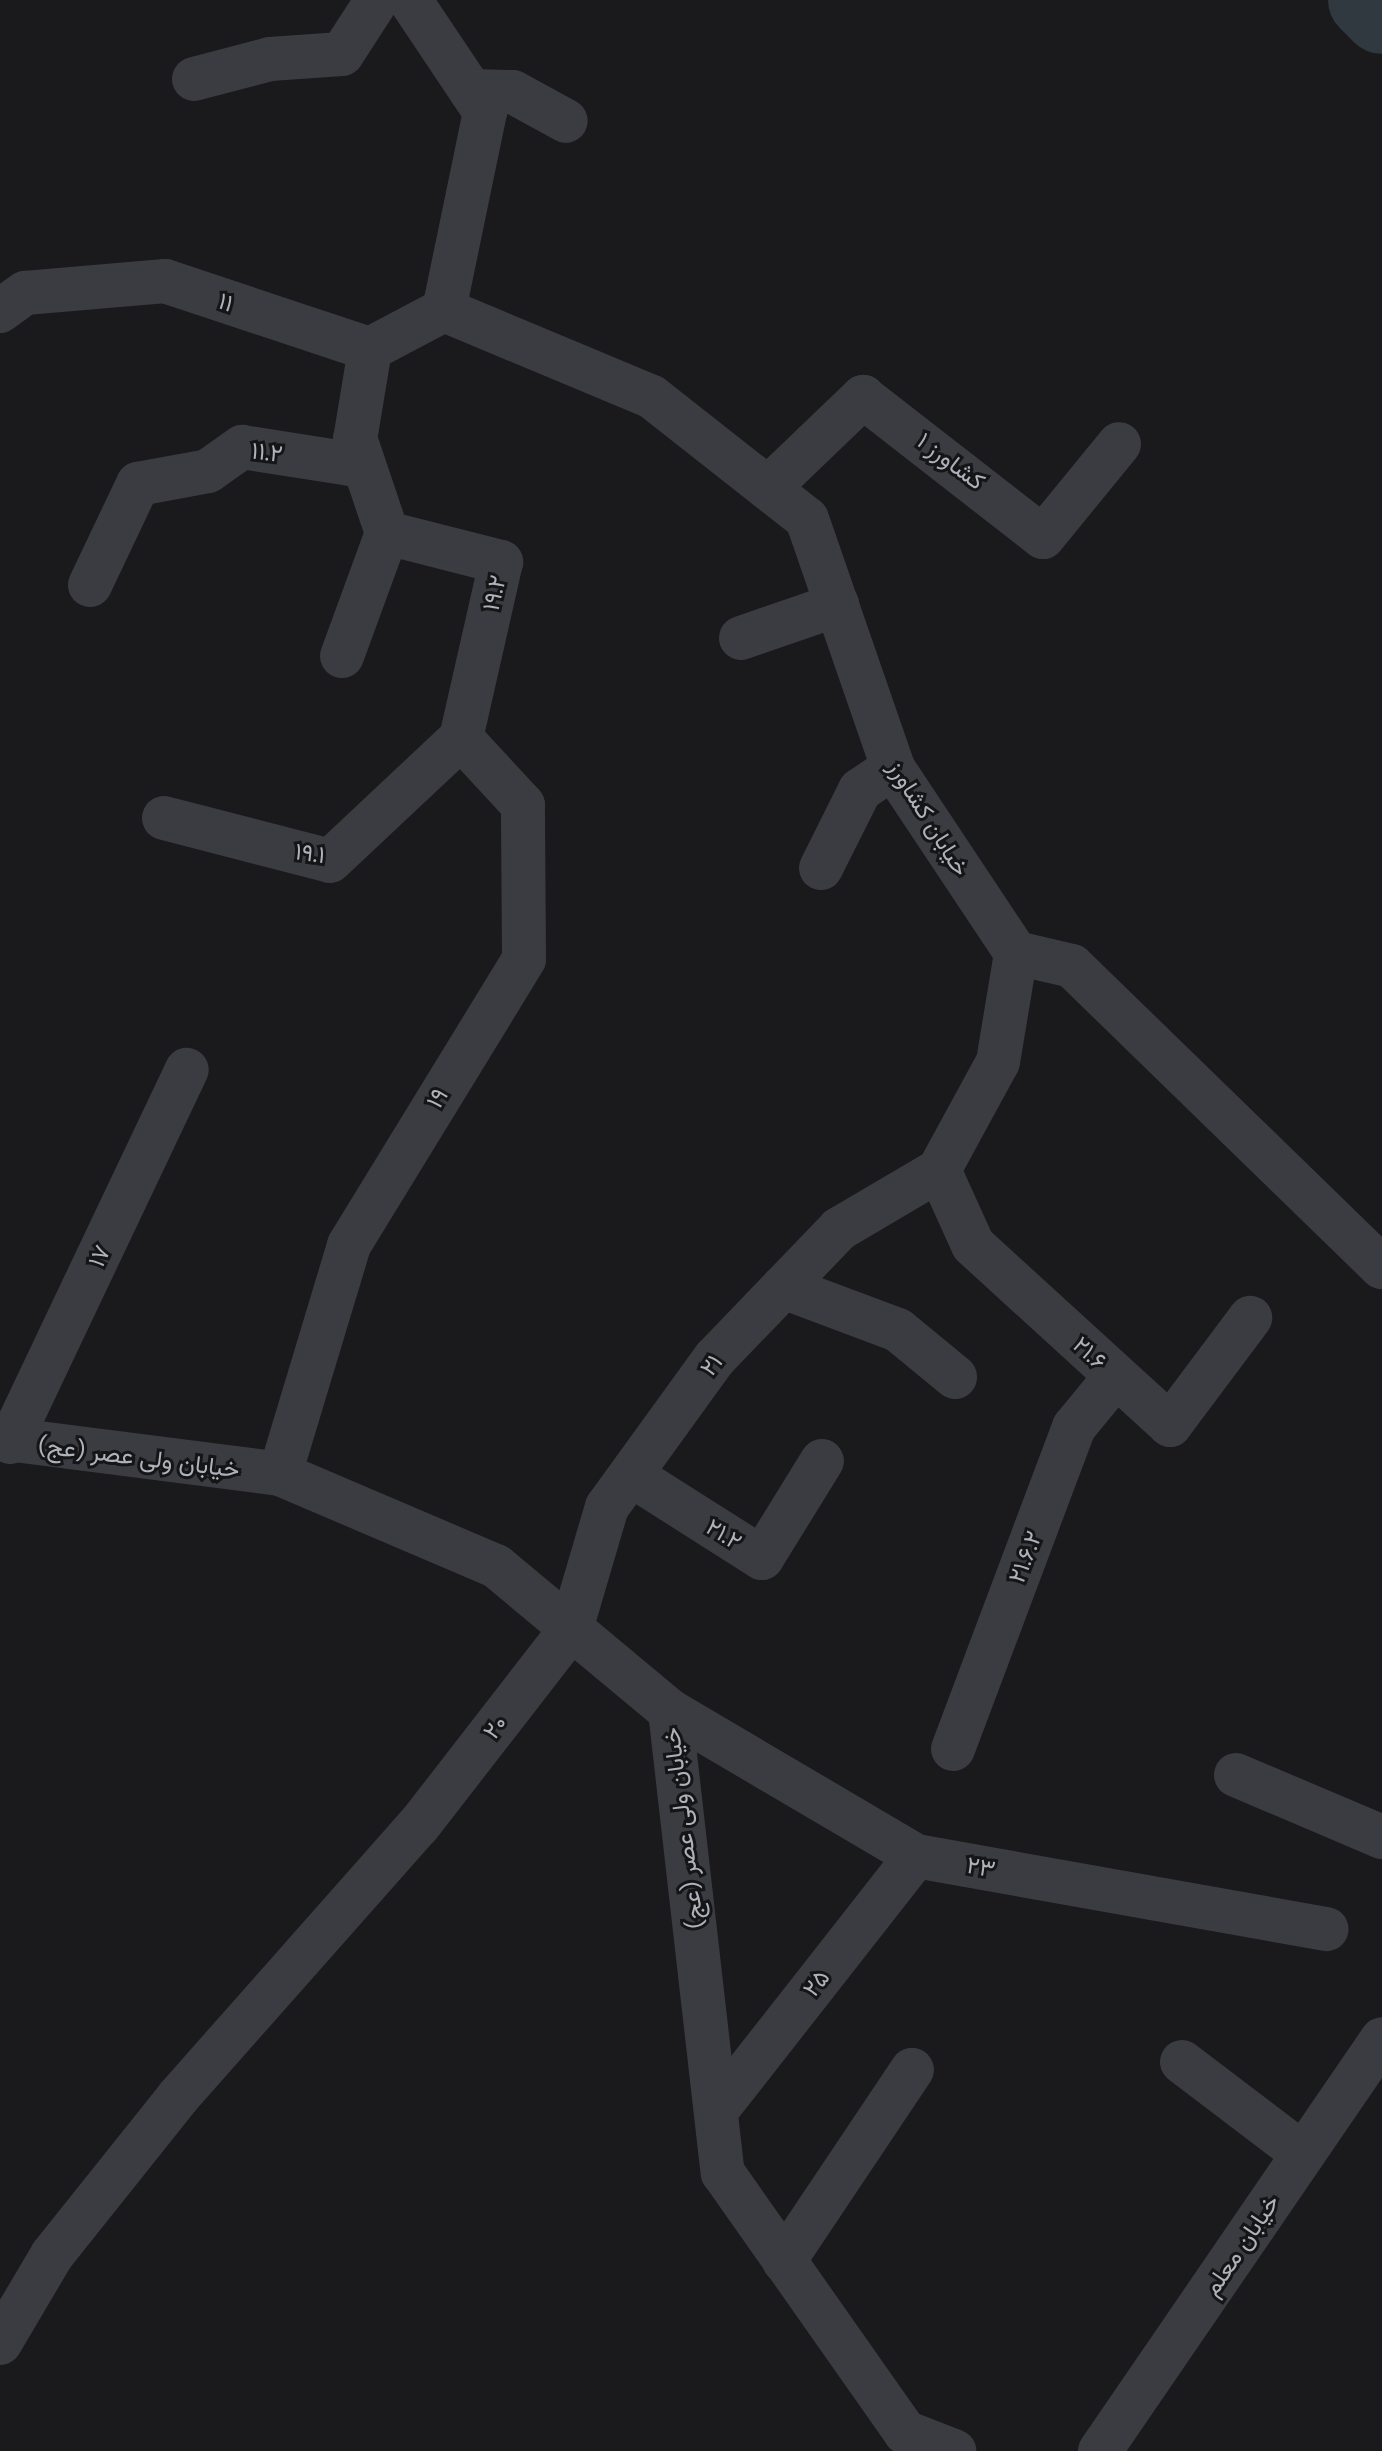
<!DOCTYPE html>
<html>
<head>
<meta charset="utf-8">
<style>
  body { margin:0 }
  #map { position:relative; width:1382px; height:2451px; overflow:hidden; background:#1a1a1c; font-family:"DM Sans",Vazirmatn,sans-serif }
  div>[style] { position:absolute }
  .river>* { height:78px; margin:-39px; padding:0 39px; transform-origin:39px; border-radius:39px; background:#303940 }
  .minor>* { height:44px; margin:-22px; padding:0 22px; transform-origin:22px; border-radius:22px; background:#3b3c41 }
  span { translate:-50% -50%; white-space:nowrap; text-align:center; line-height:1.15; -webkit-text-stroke:6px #151517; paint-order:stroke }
  .street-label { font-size:24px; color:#adb2bb }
</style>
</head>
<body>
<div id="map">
  <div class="river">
    <div style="left:1367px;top:0;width:21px;rotate:45deg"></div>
  </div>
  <div class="minor">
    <div style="left:410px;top:0;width:135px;rotate:56.2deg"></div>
    <div style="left:485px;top:112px;width:202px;rotate:101.7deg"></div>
    <div style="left:194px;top:79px;width:79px;rotate:-14.7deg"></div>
    <div style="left:270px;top:59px;width:72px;rotate:-4deg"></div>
    <div style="left:342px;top:54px;width:64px;rotate:-57.1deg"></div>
    <div style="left:471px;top:91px;width:42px;rotate:1.4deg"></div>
    <div style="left:513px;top:92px;width:60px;rotate:28.7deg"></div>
    <div style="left:444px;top:310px;width:225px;rotate:22.7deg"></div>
    <div style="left:652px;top:397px;width:197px;rotate:38.2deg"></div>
    <div style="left:807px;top:519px;width:263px;rotate:70.9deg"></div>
    <div style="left:893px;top:768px;width:222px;rotate:56.4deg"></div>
    <div style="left:1016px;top:953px;width:57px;rotate:13.1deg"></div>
    <div style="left:1072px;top:966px;width:432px;rotate:44.2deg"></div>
    <div style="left:0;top:311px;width:31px;rotate:-36deg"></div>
    <div style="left:25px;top:293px;width:141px;rotate:-4.9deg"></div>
    <div style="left:165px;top:281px;width:216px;rotate:18.4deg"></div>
    <div style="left:370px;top:349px;width:84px;rotate:-27.8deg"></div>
    <div style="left:768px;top:488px;width:132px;rotate:-43.8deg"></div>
    <div style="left:863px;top:397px;width:228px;rotate:37.9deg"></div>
    <div style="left:1043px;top:537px;width:120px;rotate:-50.7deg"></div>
    <div style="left:387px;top:533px;width:118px;rotate:14.3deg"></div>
    <div style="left:501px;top:562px;width:180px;rotate:102.8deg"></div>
    <div style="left:90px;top:585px;width:112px;rotate:-64.6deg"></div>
    <div style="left:138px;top:484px;width:71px;rotate:-10.5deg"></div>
    <div style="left:208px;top:471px;width:42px;rotate:-35.2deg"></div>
    <div style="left:242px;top:447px;width:110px;rotate:8.9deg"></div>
    <div style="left:351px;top:464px;width:117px;rotate:-80.6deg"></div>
    <div style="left:741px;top:638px;width:102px;rotate:-19deg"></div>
    <div style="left:342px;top:656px;width:131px;rotate:-69.9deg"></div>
    <div style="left:387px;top:533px;width:100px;rotate:-108.6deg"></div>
    <div style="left:164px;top:818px;width:171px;rotate:14.5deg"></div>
    <div style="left:330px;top:861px;width:180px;rotate:-43.2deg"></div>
    <div style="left:821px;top:868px;width:87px;rotate:-63.4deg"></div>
    <div style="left:860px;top:790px;width:40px;rotate:-34deg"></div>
    <div style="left:939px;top:1170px;width:82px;rotate:65.6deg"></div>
    <div style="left:973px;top:1245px;width:267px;rotate:42.4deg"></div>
    <div style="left:1170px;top:1425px;width:134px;rotate:-53.2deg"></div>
    <div style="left:939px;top:1170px;width:123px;rotate:-61.4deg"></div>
    <div style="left:998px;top:1062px;width:110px;rotate:-80.6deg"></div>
    <div style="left:783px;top:1287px;width:123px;rotate:20.5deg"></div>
    <div style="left:898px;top:1330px;width:74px;rotate:39.5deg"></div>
    <div style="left:0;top:1438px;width:282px;rotate:7.3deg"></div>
    <div style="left:280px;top:1474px;width:235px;rotate:23.1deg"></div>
    <div style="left:496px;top:1566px;width:226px;rotate:39.8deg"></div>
    <div style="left:670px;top:1711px;width:465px;rotate:83.5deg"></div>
    <div style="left:723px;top:2173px;width:317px;rotate:54.9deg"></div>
    <div style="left:905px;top:2432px;width:53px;rotate:21.2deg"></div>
    <div style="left:10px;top:1442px;width:412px;rotate:-64.6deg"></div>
    <div style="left:280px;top:1474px;width:239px;rotate:-73.2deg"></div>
    <div style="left:349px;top:1245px;width:335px;rotate:-58.5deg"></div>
    <div style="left:524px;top:959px;width:154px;rotate:-90.4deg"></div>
    <div style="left:523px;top:805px;width:91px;rotate:-132.8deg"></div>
    <div style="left:631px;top:1475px;width:155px;rotate:32.4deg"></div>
    <div style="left:762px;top:1558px;width:114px;rotate:-58.3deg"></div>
    <div style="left:670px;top:1711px;width:286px;rotate:30.5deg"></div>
    <div style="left:916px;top:1856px;width:417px;rotate:10.1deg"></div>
    <div style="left:953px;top:1749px;width:344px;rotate:-69.4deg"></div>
    <div style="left:1074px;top:1427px;width:66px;rotate:-50.5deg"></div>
    <div style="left:1236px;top:1775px;width:159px;rotate:23deg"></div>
    <div style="left:1182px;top:2062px;width:152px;rotate:37.2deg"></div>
    <div style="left:716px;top:2111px;width:324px;rotate:-51.9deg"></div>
    <div style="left:784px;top:2261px;width:230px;rotate:-56.2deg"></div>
    <div style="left:0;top:2343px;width:102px;rotate:-59.4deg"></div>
    <div style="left:52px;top:2255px;width:202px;rotate:-51.4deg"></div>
    <div style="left:178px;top:2097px;width:363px;rotate:-48.5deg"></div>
    <div style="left:419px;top:1825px;width:248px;rotate:-52.2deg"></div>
    <div style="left:571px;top:1629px;width:127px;rotate:-73.6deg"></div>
    <div style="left:607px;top:1507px;width:184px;rotate:-54.1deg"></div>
    <div style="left:715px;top:1358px;width:179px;rotate:-46.1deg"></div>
    <div style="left:839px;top:1229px;width:116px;rotate:-30.5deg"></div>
    <div style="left:1100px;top:2451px;width:499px;rotate:-55.6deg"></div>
  </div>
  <div class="street-label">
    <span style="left:226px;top:302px;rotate:19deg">۱۱</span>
    <span style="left:267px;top:452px;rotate:7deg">۱۱.۲</span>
    <span style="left:951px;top:461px;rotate:37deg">۱ کشاورز</span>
    <span style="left:494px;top:593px;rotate:-77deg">۱۹.۲</span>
    <span style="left:929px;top:818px;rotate:58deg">خیابان کشاورز</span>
    <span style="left:310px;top:853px;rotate:8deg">۱۹.۱</span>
    <span style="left:437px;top:1098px;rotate:-59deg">۱۹</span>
    <span style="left:99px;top:1256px;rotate:-65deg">۱۷</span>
    <span style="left:1090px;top:1353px;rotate:43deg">۲۱.۶</span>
    <span style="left:711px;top:1365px;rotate:-52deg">۲۱</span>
    <span style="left:139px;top:1457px;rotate:7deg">خیابان ولی عصر (عج)</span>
    <span style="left:724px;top:1534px;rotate:32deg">۲۱.۲</span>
    <span style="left:1025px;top:1557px;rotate:-69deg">۲۱.۶.۲</span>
    <span style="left:495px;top:1727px;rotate:-52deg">۲۰</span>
    <span style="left:683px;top:1828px;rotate:-97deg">خیابان ولی عصر (عج)</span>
    <span style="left:981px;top:1867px;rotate:10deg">۲۳</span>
    <span style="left:816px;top:1983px;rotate:-52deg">۲۵</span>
    <span style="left:1241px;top:2245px;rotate:-56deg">خیابان معلم</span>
  </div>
</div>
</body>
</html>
